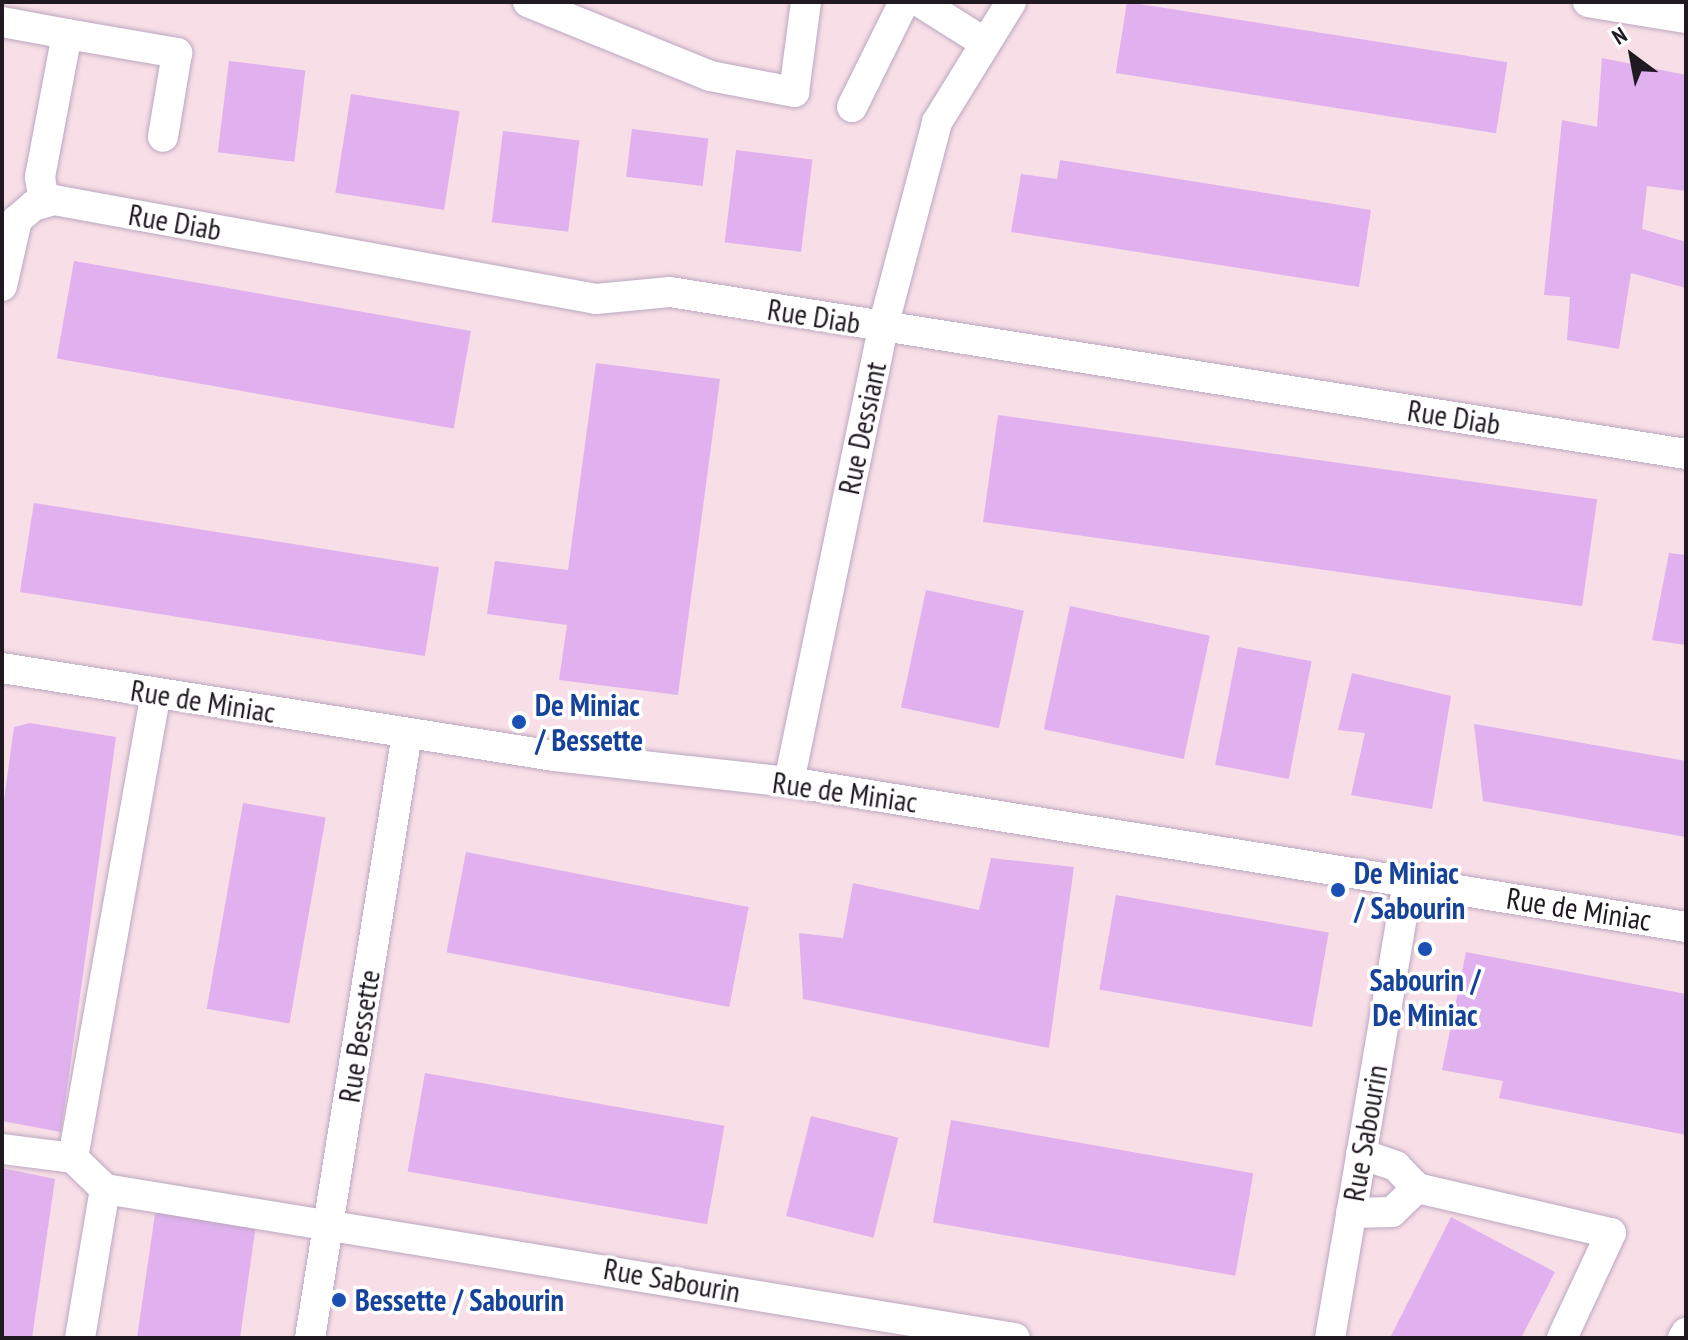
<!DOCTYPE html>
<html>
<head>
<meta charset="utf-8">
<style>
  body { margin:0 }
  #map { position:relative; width:1688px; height:1340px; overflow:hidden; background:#f9eafd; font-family:"PT Sans Narrow",sans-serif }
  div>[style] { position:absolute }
  .industrial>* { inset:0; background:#f8dee6; transform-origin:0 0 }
  .building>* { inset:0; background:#e0b1ee; transform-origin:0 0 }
  .roads { filter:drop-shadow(0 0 2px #baa8bf) drop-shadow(0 0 2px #baa8bf) }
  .minor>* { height:30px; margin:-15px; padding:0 15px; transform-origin:15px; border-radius:15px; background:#fff }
  .dots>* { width:22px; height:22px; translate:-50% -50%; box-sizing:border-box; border:4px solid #fff; border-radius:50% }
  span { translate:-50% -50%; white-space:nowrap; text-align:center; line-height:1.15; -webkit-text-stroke:7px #fff; paint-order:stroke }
  .street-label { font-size:30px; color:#201922 }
  .transit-label { font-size:30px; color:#164399; font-weight:700 }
  .left { translate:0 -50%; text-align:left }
  .frame { position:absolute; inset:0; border:4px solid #201922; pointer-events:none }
  .north { position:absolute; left:1592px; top:16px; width:80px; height:80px; -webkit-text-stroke:6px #fff; paint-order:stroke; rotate:328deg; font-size:22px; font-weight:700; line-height:32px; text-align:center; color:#201922 }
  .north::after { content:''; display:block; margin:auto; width:28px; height:36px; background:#201922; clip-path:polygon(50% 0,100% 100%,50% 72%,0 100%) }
</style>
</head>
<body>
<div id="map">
  <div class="industrial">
    <div style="left:2px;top:2px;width:1684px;height:1336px"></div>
  </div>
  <div class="building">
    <div style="left:1127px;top:2px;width:385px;height:72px;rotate:9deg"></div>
    <div style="clip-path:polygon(1602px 58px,1686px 75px,1686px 191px,1647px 186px,1642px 229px,1686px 242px,1686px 288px,1631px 273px,1619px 349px,1567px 340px,1570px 297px,1544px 295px,1562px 120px,1597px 127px)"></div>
    <div style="left:229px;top:61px;width:77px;height:92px;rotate:7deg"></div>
    <div style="left:351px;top:94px;width:110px;height:100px;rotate:9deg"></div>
    <div style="left:632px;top:129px;width:77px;height:48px;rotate:7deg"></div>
    <div style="left:503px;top:131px;width:77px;height:92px;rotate:7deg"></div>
    <div style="left:736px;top:150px;width:77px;height:93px;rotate:7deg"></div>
    <div style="clip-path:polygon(1060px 160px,1371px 210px,1359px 287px,1011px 232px,1021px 174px,1057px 179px)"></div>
    <div style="left:74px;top:261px;width:403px;height:99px;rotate:10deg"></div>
    <div style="clip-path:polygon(596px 363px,720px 379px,678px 695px,559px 680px,567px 625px,487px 614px,495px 561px,568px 570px)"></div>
    <div style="left:998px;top:415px;width:605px;height:108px;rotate:8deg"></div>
    <div style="left:34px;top:503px;width:410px;height:90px;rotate:9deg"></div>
    <div style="clip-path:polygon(1669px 553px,1686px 555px,1686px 645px,1652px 640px)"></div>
    <div style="left:926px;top:590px;width:100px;height:120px;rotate:12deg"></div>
    <div style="left:1070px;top:606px;width:143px;height:126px;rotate:12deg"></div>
    <div style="left:1238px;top:647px;width:75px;height:120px;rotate:11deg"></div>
    <div style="clip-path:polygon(1352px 673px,1451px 696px,1432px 809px,1351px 795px,1365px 733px,1338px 730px)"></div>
    <div style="clip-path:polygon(30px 723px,116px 737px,61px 1132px,2px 1121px,2px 815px,14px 727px)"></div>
    <div style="clip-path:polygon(1474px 724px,1686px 761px,1686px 837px,1483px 801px)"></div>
    <div style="left:243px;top:803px;width:84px;height:209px;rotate:10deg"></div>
    <div style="left:466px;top:852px;width:288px;height:102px;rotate:11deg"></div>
    <div style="clip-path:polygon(991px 858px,1074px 867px,1049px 1048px,803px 999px,799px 933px,843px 938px,853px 883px,979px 910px)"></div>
    <div style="left:1116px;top:895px;width:216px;height:96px;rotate:10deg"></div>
    <div style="clip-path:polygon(1466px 952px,1686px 994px,1686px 1135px,1499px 1098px,1503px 1081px,1442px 1070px)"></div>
    <div style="left:425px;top:1073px;width:304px;height:100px;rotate:10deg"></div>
    <div style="left:811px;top:1116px;width:90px;height:103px;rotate:14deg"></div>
    <div style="left:951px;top:1120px;width:307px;height:104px;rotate:10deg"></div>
    <div style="clip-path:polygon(2px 1168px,55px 1179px,32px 1338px,2px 1338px)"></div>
    <div style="clip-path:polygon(170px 1207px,256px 1224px,240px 1338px,137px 1338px,155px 1214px)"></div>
    <div style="clip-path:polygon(1451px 1217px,1555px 1272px,1521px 1338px,1390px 1338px)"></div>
  </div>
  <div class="roads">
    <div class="minor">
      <div style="left:528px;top:2px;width:196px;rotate:22.1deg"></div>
      <div style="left:710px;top:76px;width:86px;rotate:10.8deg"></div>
      <div style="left:794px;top:92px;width:91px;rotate:-82.4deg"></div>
      <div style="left:920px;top:2px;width:77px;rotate:32.2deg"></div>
      <div style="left:1588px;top:2px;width:99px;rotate:9.3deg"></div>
      <div style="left:2px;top:22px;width:66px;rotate:10.5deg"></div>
      <div style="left:67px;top:34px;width:146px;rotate:100.7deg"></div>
      <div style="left:40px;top:177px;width:26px;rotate:81deg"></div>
      <div style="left:67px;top:34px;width:112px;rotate:9.8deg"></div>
      <div style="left:177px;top:53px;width:85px;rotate:99.5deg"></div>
      <div style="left:852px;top:107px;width:117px;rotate:-63.7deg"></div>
      <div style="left:2px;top:286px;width:68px;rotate:-77.2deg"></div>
      <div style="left:17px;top:220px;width:21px;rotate:-41deg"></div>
      <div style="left:33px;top:206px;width:22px;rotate:-16deg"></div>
      <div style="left:54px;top:200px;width:551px;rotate:10.35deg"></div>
      <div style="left:596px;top:299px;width:74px;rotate:-5.4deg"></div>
      <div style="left:670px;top:292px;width:1029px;rotate:9.06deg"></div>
      <div style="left:2px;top:668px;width:559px;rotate:9.06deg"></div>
      <div style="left:554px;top:756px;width:236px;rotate:6.3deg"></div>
      <div style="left:789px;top:782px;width:909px;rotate:9.18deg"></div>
      <div style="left:789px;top:782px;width:465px;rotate:-78.3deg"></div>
      <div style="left:883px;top:327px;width:212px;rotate:-75.2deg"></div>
      <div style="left:937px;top:122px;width:141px;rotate:-58.3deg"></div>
      <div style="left:2px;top:1149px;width:72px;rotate:7.2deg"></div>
      <div style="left:73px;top:1158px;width:472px;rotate:-79.9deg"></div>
      <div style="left:73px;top:1158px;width:45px;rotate:44.1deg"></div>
      <div style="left:105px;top:1189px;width:922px;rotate:9.3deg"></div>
      <div style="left:1417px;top:1188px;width:199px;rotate:13.1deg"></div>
      <div style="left:1611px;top:1233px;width:116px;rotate:115deg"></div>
      <div style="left:1351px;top:1213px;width:41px;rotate:-1.4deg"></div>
      <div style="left:1392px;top:1212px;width:35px;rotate:-44deg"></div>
      <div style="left:1417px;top:1188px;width:30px;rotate:-134deg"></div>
      <div style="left:1396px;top:1166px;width:37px;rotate:-161deg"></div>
      <div style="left:80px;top:1338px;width:151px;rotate:-80.5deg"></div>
      <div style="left:310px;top:1338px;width:612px;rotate:-80.88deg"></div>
      <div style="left:1330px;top:1338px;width:463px;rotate:-80.3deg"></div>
      <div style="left:1683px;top:1338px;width:6px;rotate:-59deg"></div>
    </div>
  </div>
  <div class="dots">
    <div style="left:519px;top:722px;background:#1a4fb4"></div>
    <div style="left:1338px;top:890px;background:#1a4fb4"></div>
    <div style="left:1425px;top:949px;background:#1a4fb4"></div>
    <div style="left:339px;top:1300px;background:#1a4fb4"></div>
  </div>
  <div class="street-label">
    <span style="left:175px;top:222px;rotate:10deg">Rue Diab</span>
    <span style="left:814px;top:316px;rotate:9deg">Rue Diab</span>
    <span style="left:1454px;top:417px;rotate:9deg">Rue Diab</span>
    <span style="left:862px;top:428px;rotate:-78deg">Rue Dessiant</span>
    <span style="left:203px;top:701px;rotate:9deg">Rue de Miniac</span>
    <span style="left:845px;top:792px;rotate:8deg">Rue de Miniac</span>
    <span style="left:1579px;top:909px;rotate:9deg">Rue de Miniac</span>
    <span style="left:359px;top:1036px;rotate:-81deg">Rue Bessette</span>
    <span style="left:1365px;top:1133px;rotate:-80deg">Rue Sabourin</span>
    <span style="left:672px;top:1280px;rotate:10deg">Rue Sabourin</span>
  </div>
  <div class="transit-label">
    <span class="left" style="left:535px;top:722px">De Miniac<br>/ Bessette</span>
    <span class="left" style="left:1354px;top:890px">De Miniac<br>/ Sabourin</span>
    <span style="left:1425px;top:997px">Sabourin /<br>De Miniac</span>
    <span class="left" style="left:355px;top:1300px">Bessette / Sabourin</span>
  </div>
  <div class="frame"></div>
  <div class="north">N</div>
</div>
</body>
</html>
